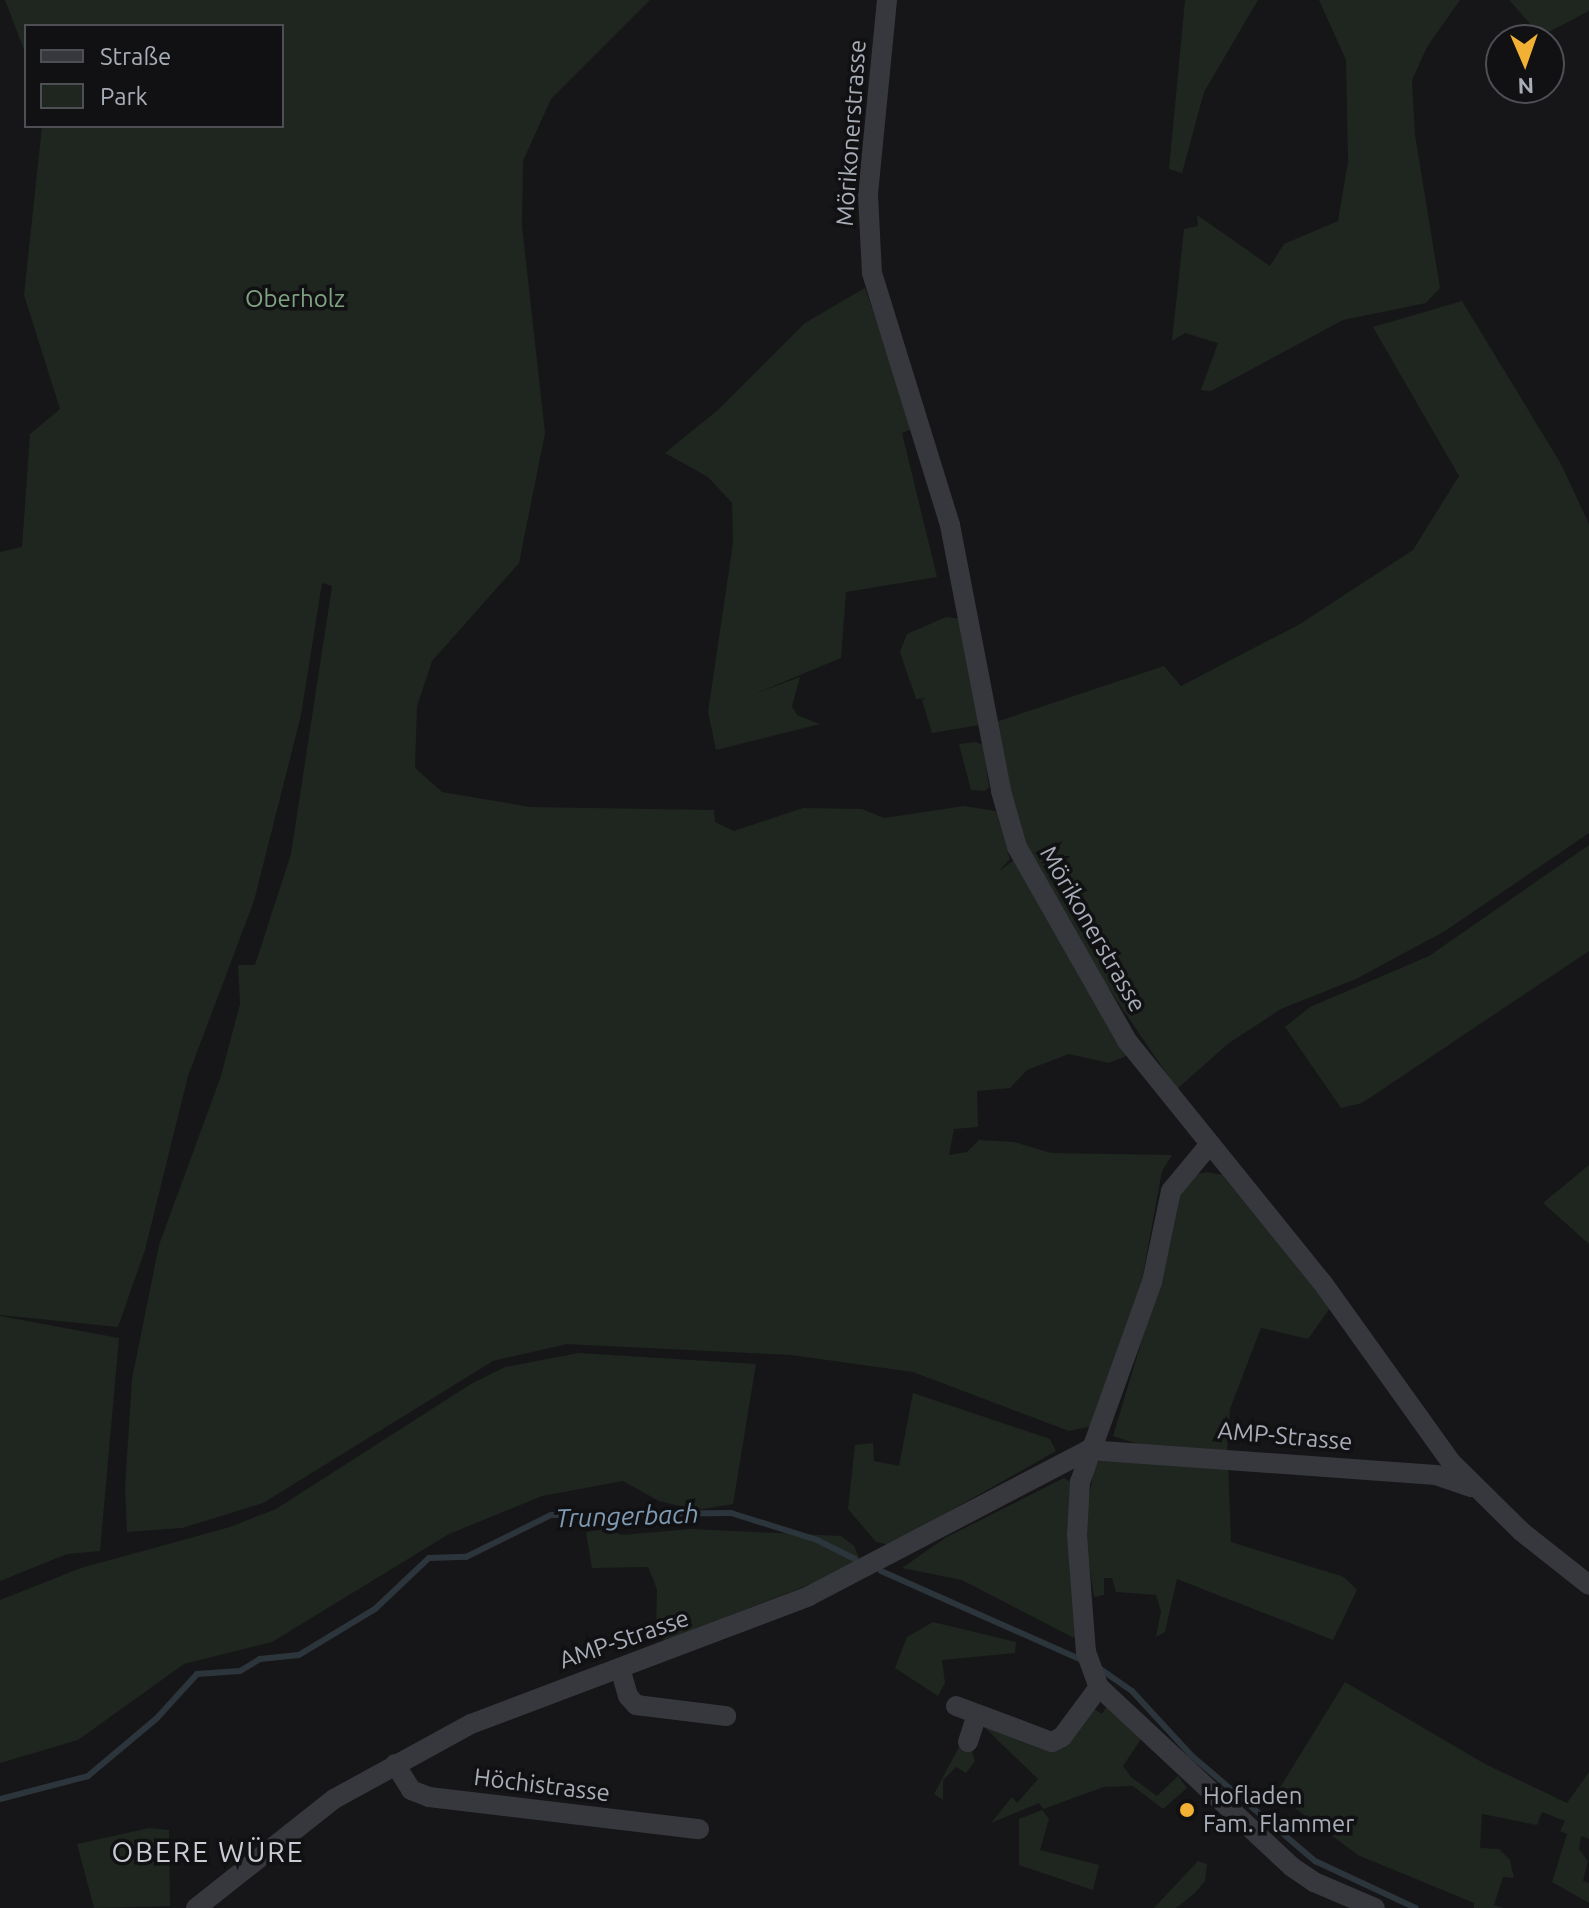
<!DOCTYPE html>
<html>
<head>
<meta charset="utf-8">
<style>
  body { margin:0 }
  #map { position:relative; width:1589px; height:1908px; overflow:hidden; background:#161618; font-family:Ubuntu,sans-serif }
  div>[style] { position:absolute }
  .green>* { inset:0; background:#1e261f }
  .stream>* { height:6px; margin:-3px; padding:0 3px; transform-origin:3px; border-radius:3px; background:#2c353c }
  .minor>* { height:20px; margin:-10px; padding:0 10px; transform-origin:10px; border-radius:10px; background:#37383d }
  .dots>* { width:22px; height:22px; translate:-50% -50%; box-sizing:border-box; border:4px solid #111113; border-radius:50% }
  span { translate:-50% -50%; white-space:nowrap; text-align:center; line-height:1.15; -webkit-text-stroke:7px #111113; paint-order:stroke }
  .street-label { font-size:24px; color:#a8adb8 }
  .park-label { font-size:24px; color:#7fa381 }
  .poi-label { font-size:24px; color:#a8adb8 }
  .left { translate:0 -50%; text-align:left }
  .water-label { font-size:26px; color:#7f9bb3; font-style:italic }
  .quarter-label { font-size:28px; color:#c9ccd4; letter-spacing:2px }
  .legend { position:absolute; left:24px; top:24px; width:260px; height:104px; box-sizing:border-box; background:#111113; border:2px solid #4d4f55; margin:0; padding:10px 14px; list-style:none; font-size:24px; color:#a8adb8 }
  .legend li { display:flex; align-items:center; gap:16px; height:40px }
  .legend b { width:40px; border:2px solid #4d4f55 }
  .north { position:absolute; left:1485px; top:24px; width:80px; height:80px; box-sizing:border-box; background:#111113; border:2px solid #4d4f55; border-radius:50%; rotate:178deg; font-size:22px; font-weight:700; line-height:32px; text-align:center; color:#a8adb8 }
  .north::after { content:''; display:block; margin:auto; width:28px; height:36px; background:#f2b134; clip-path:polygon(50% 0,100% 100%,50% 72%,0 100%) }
</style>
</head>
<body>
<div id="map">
  <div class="green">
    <div style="clip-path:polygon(5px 0,650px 0,551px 99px,523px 161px,522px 226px,545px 433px,519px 563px,432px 661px,417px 706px,415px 768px,442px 792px,530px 807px,714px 810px,715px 822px,734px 831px,803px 808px,862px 809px,884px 818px,964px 806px,996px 811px,1010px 859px,998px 872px,1015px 859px,1129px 1055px,1109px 1063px,1069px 1054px,1027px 1070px,1010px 1088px,977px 1091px,978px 1127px,954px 1129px,949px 1155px,967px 1152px,979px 1140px,1014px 1142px,1051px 1153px,1172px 1155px,1162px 1171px,1140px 1291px,1092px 1426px,1069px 1431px,913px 1372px,791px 1355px,567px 1344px,493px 1361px,263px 1503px,182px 1528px,127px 1532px,125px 1488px,132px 1379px,159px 1245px,221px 1076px,240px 1004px,238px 965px,255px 965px,291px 854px,332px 586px,322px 583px,301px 715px,254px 901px,188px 1076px,145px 1250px,118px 1327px,0 1315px,0 552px,22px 547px,30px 434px,60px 409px,24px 295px,42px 126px,282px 126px,282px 26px,26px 26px,26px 55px)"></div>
    <div style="clip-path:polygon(1185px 0,1258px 0,1204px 92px,1182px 173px,1169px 169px)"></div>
    <div style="clip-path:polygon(1319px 0,1460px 0,1427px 47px,1412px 80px,1415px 135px,1440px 288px,1426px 303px,1343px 320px,1211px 391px,1201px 390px,1218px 343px,1185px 333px,1172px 341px,1184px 229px,1198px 226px,1197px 215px,1270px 266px,1284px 244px,1338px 221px,1348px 162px,1346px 60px)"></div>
    <div style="clip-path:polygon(1509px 0,1589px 0,1589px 11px,1541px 36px)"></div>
    <div style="clip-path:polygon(865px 288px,914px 428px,902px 433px,937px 577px,846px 592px,841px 658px,754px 694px,800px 677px,792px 706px,797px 715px,820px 724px,716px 750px,708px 712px,733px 543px,732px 503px,708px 477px,665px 453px,719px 409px,805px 323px)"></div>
    <div style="clip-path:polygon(1462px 301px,1561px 464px,1589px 524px,1589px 833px,1445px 931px,1356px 979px,1281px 1009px,1229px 1043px,1177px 1089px,1073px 936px,1035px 868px,1012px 809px,996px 722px,1164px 666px,1181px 686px,1300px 624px,1413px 550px,1459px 476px,1373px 327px)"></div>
    <div style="clip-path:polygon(946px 617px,962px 619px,980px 725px,932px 733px,922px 700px,926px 698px,916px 699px,900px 652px,907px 634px)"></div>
    <div style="clip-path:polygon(976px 742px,983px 745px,989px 787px,985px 791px,971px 790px,959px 744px)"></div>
    <div style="clip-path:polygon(1589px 845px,1589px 951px,1362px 1103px,1341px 1108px,1285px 1027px,1310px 1007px,1429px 956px)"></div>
    <div style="clip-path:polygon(1589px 1165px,1589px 1244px,1543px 1203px)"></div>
    <div style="clip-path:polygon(1207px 1172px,1222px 1175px,1330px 1308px,1308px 1339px,1261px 1328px,1230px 1409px,1227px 1451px,1150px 1448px,1113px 1436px,1169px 1250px,1184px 1177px)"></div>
    <div style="clip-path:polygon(0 1316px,119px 1338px,100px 1551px,67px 1554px,0 1581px)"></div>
    <div style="clip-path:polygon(579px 1353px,756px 1364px,733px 1504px,697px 1510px,659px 1501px,623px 1481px,542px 1496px,449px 1534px,272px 1642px,184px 1664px,78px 1740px,0 1763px,0 1600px,81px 1568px,230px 1527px,276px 1509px,471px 1384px,505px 1367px)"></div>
    <div style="clip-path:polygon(913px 1393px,1050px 1439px,1056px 1451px,890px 1545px,876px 1542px,848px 1509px,855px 1445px,873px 1443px,874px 1461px,899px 1466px)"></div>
    <div style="clip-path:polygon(1112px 1453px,1228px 1461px,1231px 1542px,1344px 1577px,1357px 1590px,1333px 1640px,1177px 1579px,1165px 1632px,1156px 1637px,1161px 1611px,1156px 1595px,1116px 1592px,1112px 1578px,1104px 1578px,1104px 1595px,1094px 1597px,1085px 1537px,1088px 1505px,1094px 1465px)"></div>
    <div style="clip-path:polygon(1064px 1478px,1071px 1482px,1078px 1640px,962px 1580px,902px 1568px,945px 1538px)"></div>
    <div style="clip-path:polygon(607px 1529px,622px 1535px,691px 1529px,841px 1536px,854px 1546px,862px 1564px,664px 1641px,656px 1624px,657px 1589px,648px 1567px,592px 1568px,586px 1532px)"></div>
    <div style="clip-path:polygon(933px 1622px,1016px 1642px,1015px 1653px,942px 1660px,945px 1683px,938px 1696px,895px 1668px,907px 1637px)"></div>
    <div style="clip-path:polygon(1345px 1682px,1485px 1764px,1567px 1803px,1589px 1772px,1589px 1839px,1581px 1836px,1579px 1849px,1588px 1861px,1583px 1881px,1589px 1883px,1589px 1903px,1552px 1882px,1567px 1834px,1560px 1831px,1565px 1821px,1542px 1812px,1537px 1825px,1482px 1814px,1480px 1848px,1499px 1849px,1510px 1860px,1514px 1878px,1503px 1877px,1494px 1905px,1504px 1908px,1474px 1908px,1474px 1903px,1358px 1855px,1276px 1794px)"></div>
    <div style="clip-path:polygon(1089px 1706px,1102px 1714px,1107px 1706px,1143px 1736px,1123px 1766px,1131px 1777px,1157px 1796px,1178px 1776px,1187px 1788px,1163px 1809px,1133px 1786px,1104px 1787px,1043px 1809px,1039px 1803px,991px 1823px,1012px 1797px,1017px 1803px,1038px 1779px,983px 1726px,1041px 1747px)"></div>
    <div style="clip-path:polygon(960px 1745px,971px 1749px,975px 1761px,966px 1773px,956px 1767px,943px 1780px,943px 1800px,934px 1794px)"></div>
    <div style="clip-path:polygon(1042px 1810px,1049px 1819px,1040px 1850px,1099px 1865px,1093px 1890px,1019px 1865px,1019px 1819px)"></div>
    <div style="clip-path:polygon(149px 1828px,169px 1830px,170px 1906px,94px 1908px,77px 1844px)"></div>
    <div style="clip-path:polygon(1198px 1861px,1207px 1864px,1205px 1881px,1195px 1893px,1176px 1908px,1154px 1908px)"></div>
  </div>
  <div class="stream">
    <div style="left:881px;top:1571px;width:224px;rotate:23.9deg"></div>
    <div style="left:1096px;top:1666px;width:44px;rotate:34.8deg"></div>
    <div style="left:1132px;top:1691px;width:88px;rotate:47.3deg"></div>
    <div style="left:1192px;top:1756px;width:162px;rotate:40.5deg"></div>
    <div style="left:1315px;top:1861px;width:111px;rotate:25deg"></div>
    <div style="left:0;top:1799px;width:91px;rotate:-14.6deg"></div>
    <div style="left:88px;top:1776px;width:90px;rotate:-40deg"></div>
    <div style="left:157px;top:1718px;width:59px;rotate:-47.7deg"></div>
    <div style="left:197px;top:1674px;width:43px;rotate:-4deg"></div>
    <div style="left:240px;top:1671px;width:23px;rotate:-31deg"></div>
    <div style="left:260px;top:1659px;width:39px;rotate:-6deg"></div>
    <div style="left:299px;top:1655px;width:89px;rotate:-31.2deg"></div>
    <div style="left:375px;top:1609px;width:74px;rotate:-43.4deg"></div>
    <div style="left:429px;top:1558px;width:37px;rotate:-2deg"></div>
    <div style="left:466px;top:1557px;width:95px;rotate:-26.3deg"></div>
    <div style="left:551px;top:1515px;width:180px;rotate:-0.6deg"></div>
    <div style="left:731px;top:1513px;width:90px;rotate:17.4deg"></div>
    <div style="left:817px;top:1540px;width:42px;rotate:26.6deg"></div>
  </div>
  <div class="minor">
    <div style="left:887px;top:0;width:196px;rotate:95.6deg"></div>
    <div style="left:868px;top:195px;width:78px;rotate:87.1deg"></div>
    <div style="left:872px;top:273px;width:264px;rotate:72.8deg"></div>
    <div style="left:950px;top:525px;width:271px;rotate:79.1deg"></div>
    <div style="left:1001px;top:791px;width:58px;rotate:74.1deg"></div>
    <div style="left:1017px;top:847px;width:224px;rotate:60.4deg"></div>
    <div style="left:1128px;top:1042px;width:309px;rotate:51.1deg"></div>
    <div style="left:1322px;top:1282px;width:220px;rotate:54.4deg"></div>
    <div style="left:1450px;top:1461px;width:101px;rotate:44.6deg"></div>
    <div style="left:1522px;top:1532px;width:85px;rotate:38.3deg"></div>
    <div style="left:1210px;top:1144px;width:61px;rotate:129.7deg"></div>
    <div style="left:1171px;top:1191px;width:93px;rotate:101.8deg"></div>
    <div style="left:1152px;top:1282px;width:213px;rotate:109.8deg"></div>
    <div style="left:1080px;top:1482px;width:53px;rotate:93.2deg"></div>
    <div style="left:1077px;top:1535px;width:117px;rotate:85.6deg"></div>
    <div style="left:1086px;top:1652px;width:37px;rotate:70deg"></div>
    <div style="left:1099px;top:1687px;width:264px;rotate:43deg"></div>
    <div style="left:1292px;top:1867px;width:27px;rotate:34deg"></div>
    <div style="left:1314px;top:1882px;width:66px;rotate:23.1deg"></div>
    <div style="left:620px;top:1668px;width:29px;rotate:74deg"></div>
    <div style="left:628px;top:1696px;width:12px;rotate:48deg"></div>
    <div style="left:636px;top:1705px;width:91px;rotate:7deg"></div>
    <div style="left:956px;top:1706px;width:103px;rotate:20.6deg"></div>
    <div style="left:1052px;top:1742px;width:11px;rotate:-27deg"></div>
    <div style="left:1062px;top:1737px;width:62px;rotate:-53.5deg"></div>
    <div style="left:968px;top:1742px;width:28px;rotate:-72deg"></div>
    <div style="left:395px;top:1764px;width:31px;rotate:58deg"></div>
    <div style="left:411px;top:1790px;width:19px;rotate:21deg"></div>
    <div style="left:429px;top:1797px;width:272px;rotate:6.8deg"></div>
    <div style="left:196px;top:1908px;width:176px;rotate:-38.3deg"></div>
    <div style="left:334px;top:1799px;width:156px;rotate:-28.7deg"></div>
    <div style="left:471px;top:1724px;width:361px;rotate:-20.7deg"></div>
    <div style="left:809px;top:1596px;width:315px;rotate:-27.6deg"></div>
    <div style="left:1088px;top:1450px;width:349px;rotate:4.1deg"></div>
    <div style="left:1436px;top:1475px;width:37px;rotate:19deg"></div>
  </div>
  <div class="dots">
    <div style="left:1187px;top:1810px;background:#f2b134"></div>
  </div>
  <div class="street-label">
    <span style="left:851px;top:133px;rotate:-86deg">Mörikonerstrasse</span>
    <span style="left:1093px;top:929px;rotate:60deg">Mörikonerstrasse</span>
    <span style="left:1285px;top:1436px;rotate:5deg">AMP-Strasse</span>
    <span style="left:624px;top:1639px;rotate:-19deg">AMP-Strasse</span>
    <span style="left:542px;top:1785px;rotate:7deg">Höchistrasse</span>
  </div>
  <div class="park-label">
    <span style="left:295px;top:299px">Oberholz</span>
  </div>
  <div class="poi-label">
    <span class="left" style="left:1203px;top:1810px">Hofladen<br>Fam. Flammer</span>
  </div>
  <div class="water-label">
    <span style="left:627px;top:1516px;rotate:-2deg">Trungerbach</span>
  </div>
  <div class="quarter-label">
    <span style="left:208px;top:1852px">OBERE WÜRE</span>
  </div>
  <ul class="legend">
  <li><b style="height:10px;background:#37383d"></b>Straße</li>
  <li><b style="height:22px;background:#1e261f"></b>Park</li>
  </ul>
  <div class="north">N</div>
</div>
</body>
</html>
